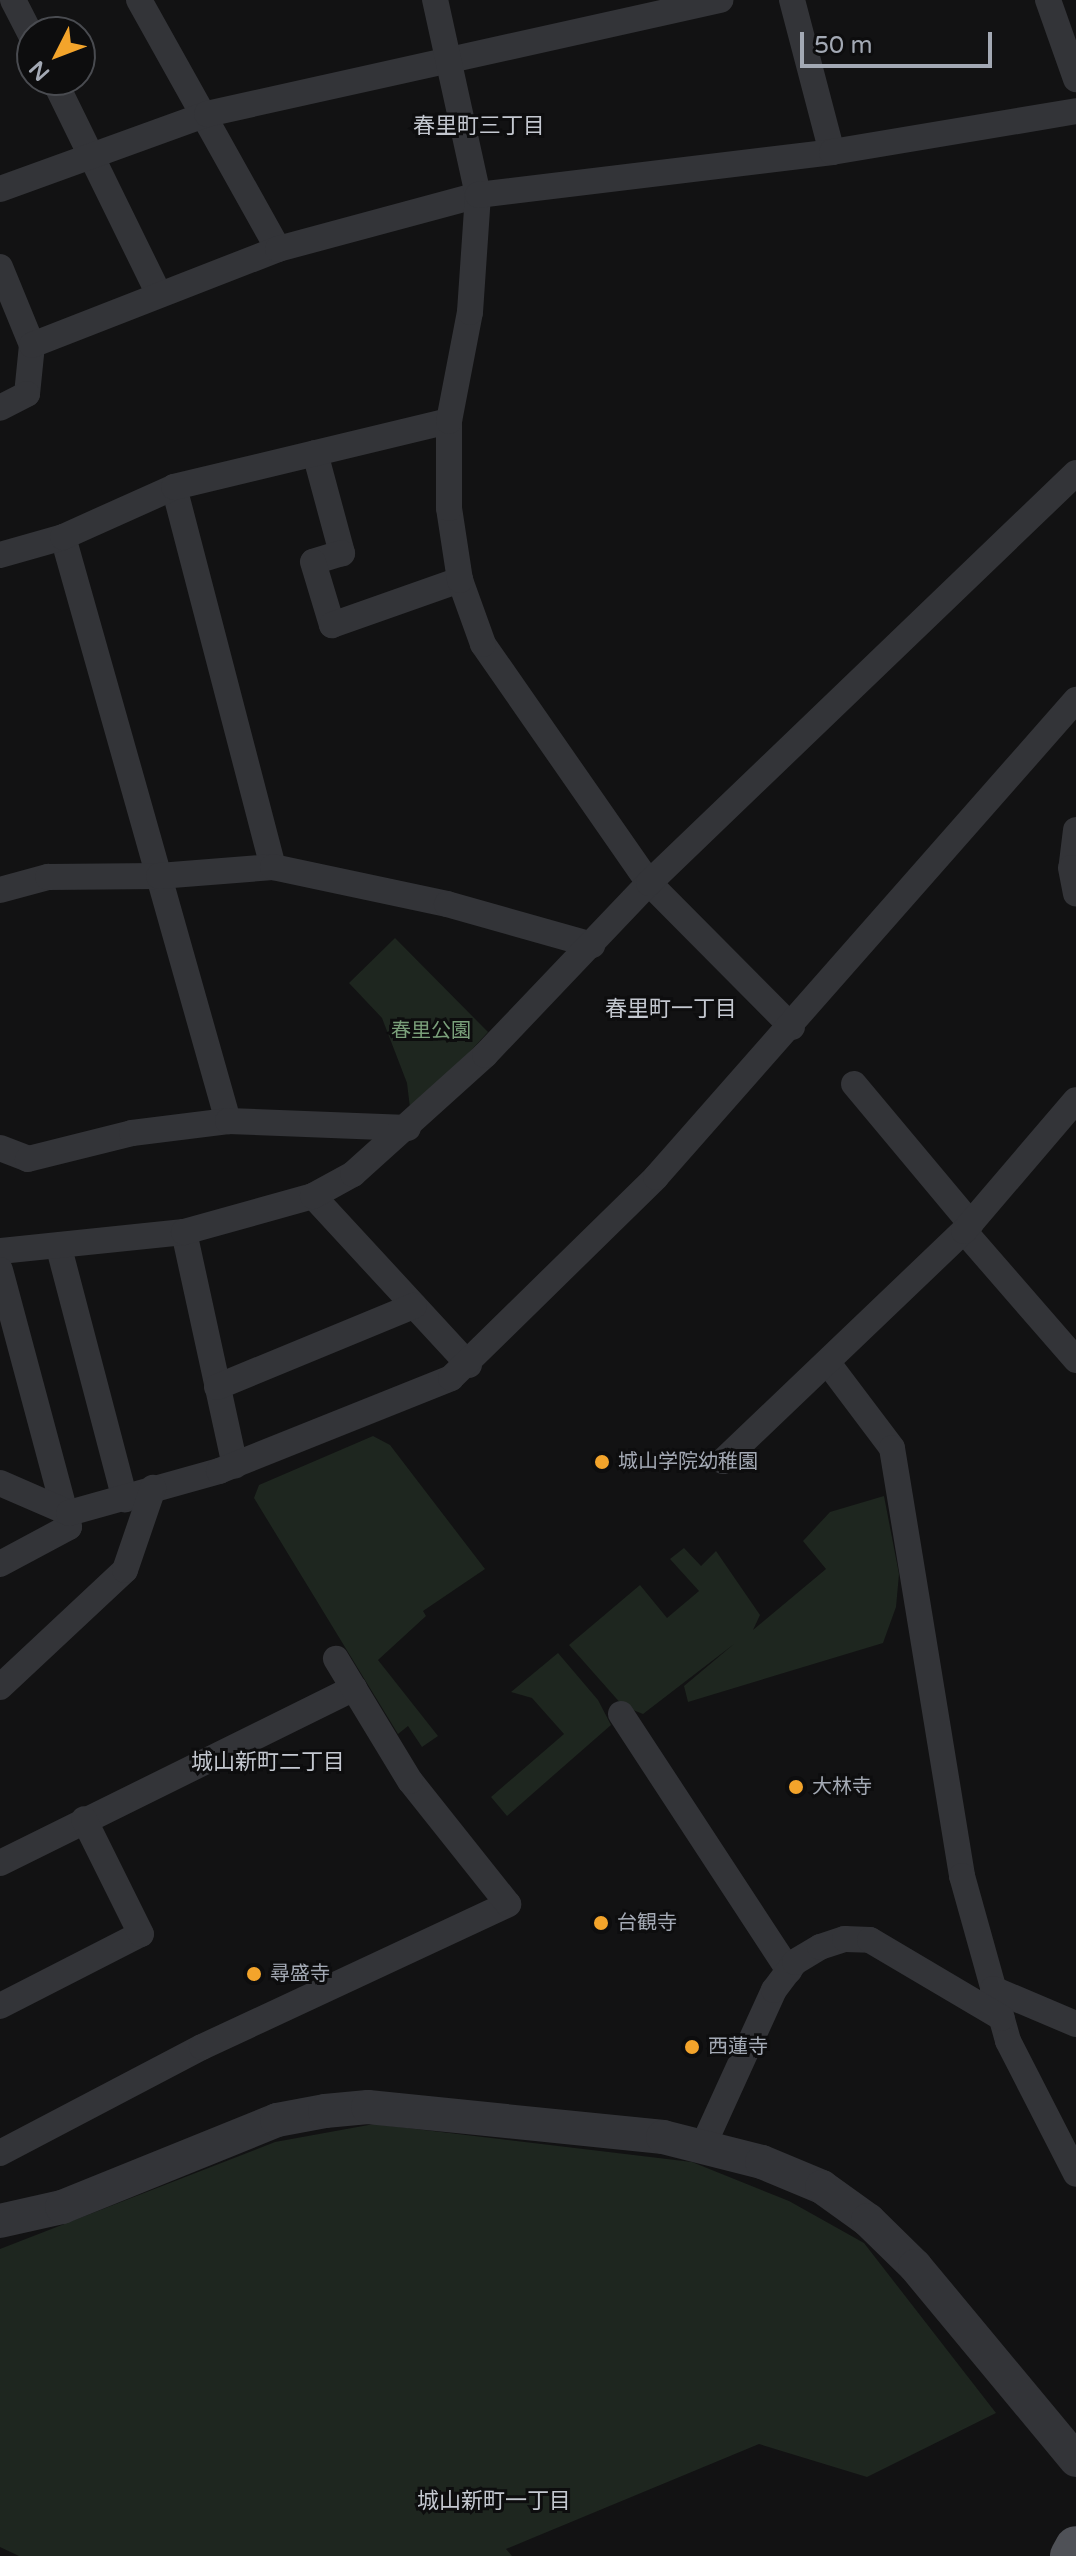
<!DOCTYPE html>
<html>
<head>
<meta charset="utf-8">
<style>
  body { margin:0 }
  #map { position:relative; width:1076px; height:2556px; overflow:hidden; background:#121213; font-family:"Varela Round","Noto Sans JP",sans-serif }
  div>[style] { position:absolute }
  .green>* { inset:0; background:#1e261f }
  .minor>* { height:26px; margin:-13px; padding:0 13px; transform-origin:13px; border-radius:13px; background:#333438 }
  .tertiary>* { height:34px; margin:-17px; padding:0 17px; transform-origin:17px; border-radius:17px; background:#333438 }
  .primary>* { height:42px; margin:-21px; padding:0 21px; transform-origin:21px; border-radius:21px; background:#4f5157 }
  .dots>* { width:22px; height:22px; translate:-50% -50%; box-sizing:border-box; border:4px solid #0d0d0e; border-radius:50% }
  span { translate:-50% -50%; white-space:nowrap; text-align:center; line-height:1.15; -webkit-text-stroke:6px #0d0d0e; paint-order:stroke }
  .park-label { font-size:20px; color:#7aa07a }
  .poi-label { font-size:20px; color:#a3a9b4 }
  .left { translate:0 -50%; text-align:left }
  .neighbourhood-label { font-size:22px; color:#c4c8d0 }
  .north { position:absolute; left:16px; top:16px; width:80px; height:80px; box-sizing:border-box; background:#0d0d0e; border:2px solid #494b50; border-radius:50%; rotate:228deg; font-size:22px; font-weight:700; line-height:32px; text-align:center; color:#a3a9b4 }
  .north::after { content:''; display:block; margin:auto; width:28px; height:36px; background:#f3a42b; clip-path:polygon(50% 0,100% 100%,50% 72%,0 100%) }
  .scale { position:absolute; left:800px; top:32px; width:192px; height:36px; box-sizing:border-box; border:4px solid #a3a9b4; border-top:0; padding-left:10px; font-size:24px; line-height:28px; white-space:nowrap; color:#a3a9b4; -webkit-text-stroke:6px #0d0d0e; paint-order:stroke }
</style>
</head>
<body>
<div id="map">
  <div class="green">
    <div style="clip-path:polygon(395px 938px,488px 1032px,411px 1116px,407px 1083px,382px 1018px,349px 983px)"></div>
    <div style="clip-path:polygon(373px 1436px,390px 1445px,485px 1569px,423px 1611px,426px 1616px,378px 1660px,438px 1736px,422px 1747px,408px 1726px,398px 1734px,254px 1498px,259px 1485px)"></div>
    <div style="clip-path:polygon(884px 1496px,899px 1574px,896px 1607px,883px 1643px,688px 1702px,684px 1686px,734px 1644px,643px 1714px,623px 1706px,569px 1645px,640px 1585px,667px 1618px,699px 1591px,670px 1559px,684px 1548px,701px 1566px,716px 1551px,760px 1615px,753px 1630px,826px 1569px,803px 1541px,830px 1512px)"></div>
    <div style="clip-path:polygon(558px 1653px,598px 1700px,611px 1725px,507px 1816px,491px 1797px,564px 1734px,532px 1698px,511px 1692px)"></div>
    <div style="clip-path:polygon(374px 2124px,692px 2162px,789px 2201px,864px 2243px,996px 2413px,867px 2477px,759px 2444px,506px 2549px,512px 2556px,19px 2556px,0 2547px,0 2249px,275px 2142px)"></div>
  </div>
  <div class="minor">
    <div style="left:13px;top:0;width:42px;rotate:62.8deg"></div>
    <div style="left:139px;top:0;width:285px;rotate:60.8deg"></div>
    <div style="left:792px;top:0;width:157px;rotate:75.3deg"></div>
    <div style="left:1048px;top:0;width:84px;rotate:70.5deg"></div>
    <div style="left:54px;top:80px;width:238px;rotate:63.9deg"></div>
    <div style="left:0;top:189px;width:220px;rotate:-19.9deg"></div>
    <div style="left:207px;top:114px;width:526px;rotate:-12.53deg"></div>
    <div style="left:0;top:267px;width:84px;rotate:67.7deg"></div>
    <div style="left:32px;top:345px;width:49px;rotate:95.8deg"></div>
    <div style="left:27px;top:394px;width:30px;rotate:153deg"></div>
    <div style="left:32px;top:345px;width:264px;rotate:-21.3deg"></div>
    <div style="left:278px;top:249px;width:207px;rotate:-15.1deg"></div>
    <div style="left:478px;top:195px;width:200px;rotate:-102.4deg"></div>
    <div style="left:315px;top:453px;width:104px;rotate:74.9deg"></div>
    <div style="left:342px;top:553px;width:30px;rotate:163deg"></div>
    <div style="left:313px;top:562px;width:66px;rotate:73.2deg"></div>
    <div style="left:332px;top:625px;width:136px;rotate:-19.4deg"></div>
    <div style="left:174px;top:487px;width:393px;rotate:75.4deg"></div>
    <div style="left:63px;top:537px;width:607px;rotate:74.22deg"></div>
    <div style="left:0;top:555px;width:66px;rotate:-15.9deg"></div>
    <div style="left:63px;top:537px;width:122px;rotate:-24.2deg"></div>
    <div style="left:174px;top:487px;width:283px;rotate:-13.5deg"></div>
    <div style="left:1076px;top:830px;width:38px;rotate:97deg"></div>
    <div style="left:1071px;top:868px;width:26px;rotate:79deg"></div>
    <div style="left:0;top:890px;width:50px;rotate:-15.2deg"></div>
    <div style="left:48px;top:877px;width:111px;rotate:-0.5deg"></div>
    <div style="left:159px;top:876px;width:114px;rotate:-4.5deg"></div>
    <div style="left:273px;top:867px;width:178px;rotate:12deg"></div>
    <div style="left:447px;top:904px;width:151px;rotate:15.8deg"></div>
    <div style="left:792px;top:1027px;width:203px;rotate:-134.8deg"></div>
    <div style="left:649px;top:883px;width:291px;rotate:-124.8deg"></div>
    <div style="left:483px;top:644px;width:68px;rotate:-109.8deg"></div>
    <div style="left:460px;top:580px;width:73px;rotate:-98.7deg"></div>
    <div style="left:449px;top:508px;width:87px;rotate:-90deg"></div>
    <div style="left:449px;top:421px;width:111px;rotate:-79.1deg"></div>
    <div style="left:470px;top:312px;width:117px;rotate:-86.1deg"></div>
    <div style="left:478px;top:195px;width:357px;rotate:-6.9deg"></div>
    <div style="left:832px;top:152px;width:247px;rotate:-9.5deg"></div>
    <div style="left:854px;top:1084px;width:182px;rotate:50.1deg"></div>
    <div style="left:0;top:1148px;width:30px;rotate:21deg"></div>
    <div style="left:28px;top:1159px;width:107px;rotate:-14deg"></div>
    <div style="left:132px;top:1133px;width:97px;rotate:-7.1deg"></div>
    <div style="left:228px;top:1121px;width:180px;rotate:2.2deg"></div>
    <div style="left:313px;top:1196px;width:230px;rotate:47.3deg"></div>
    <div style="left:964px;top:1231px;width:171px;rotate:49deg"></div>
    <div style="left:184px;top:1232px;width:239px;rotate:77.7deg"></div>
    <div style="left:59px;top:1248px;width:260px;rotate:75.3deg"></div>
    <div style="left:0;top:1251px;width:185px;rotate:-5.9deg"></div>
    <div style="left:184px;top:1232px;width:134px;rotate:-15.6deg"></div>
    <div style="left:313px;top:1196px;width:46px;rotate:-28.8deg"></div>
    <div style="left:353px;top:1174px;width:178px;rotate:-42deg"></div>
    <div style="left:485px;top:1055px;width:238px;rotate:-46.4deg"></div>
    <div style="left:649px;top:883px;width:592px;rotate:-43.84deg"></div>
    <div style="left:0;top:1270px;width:266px;rotate:75deg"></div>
    <div style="left:69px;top:1527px;width:78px;rotate:151.8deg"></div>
    <div style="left:828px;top:1363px;width:106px;rotate:53deg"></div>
    <div style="left:892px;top:1448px;width:434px;rotate:80.7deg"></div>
    <div style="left:962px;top:1876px;width:171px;rotate:74.4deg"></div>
    <div style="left:1008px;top:2041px;width:149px;rotate:62.9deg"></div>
    <div style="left:217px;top:1387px;width:213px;rotate:-22.4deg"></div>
    <div style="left:723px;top:1461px;width:333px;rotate:-43.7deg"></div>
    <div style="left:964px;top:1231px;width:172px;rotate:-49.5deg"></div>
    <div style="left:0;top:1483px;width:75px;rotate:23.5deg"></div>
    <div style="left:69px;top:1513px;width:156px;rotate:-15.6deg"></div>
    <div style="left:219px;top:1471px;width:250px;rotate:-21.8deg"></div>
    <div style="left:451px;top:1378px;width:287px;rotate:-44.4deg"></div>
    <div style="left:656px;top:1177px;width:636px;rotate:-48.64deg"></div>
    <div style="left:0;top:1687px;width:171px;rotate:-43.1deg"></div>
    <div style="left:125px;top:1570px;width:87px;rotate:-71.1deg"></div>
    <div style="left:621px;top:1714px;width:307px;rotate:56.8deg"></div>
    <div style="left:0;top:1863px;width:395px;rotate:-26.3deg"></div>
    <div style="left:993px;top:1989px;width:90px;rotate:22.9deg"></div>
    <div style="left:0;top:2006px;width:158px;rotate:-27.1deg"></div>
    <div style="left:141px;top:1934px;width:128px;rotate:-116.4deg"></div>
    <div style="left:702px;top:2148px;width:174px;rotate:-65.5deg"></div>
    <div style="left:774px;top:1990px;width:35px;rotate:-53deg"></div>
    <div style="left:795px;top:1962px;width:29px;rotate:-31deg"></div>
    <div style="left:820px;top:1947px;width:26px;rotate:-18deg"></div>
    <div style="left:845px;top:1939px;width:25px;rotate:2deg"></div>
    <div style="left:870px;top:1940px;width:153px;rotate:30.6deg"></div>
    <div style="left:0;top:2153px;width:228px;rotate:-27.7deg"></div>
    <div style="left:202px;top:2047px;width:338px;rotate:-25deg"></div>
    <div style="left:508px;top:1904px;width:157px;rotate:-128.5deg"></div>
    <div style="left:410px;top:1781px;width:143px;rotate:-121.2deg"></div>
  </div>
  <div class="tertiary">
    <div style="left:0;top:2221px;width:64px;rotate:-12.7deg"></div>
    <div style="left:62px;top:2207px;width:232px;rotate:-22deg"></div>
    <div style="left:277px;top:2120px;width:49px;rotate:-10.6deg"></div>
    <div style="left:325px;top:2111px;width:43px;rotate:-5.3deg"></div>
    <div style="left:368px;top:2107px;width:297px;rotate:5.8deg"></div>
    <div style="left:663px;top:2137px;width:102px;rotate:14.2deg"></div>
    <div style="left:762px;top:2162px;width:65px;rotate:22.6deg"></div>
    <div style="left:822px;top:2187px;width:57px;rotate:35.7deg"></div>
    <div style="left:868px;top:2220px;width:66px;rotate:44.4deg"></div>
    <div style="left:915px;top:2266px;width:252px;rotate:50.3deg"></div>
  </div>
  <div class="primary">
    <div style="left:1071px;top:2556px;width:10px;rotate:-61deg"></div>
  </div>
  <div class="dots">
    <div style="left:602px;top:1462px;background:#f3a42b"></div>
    <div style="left:796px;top:1787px;background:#f3a42b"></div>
    <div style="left:601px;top:1923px;background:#f3a42b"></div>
    <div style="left:254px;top:1974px;background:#f3a42b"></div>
    <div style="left:692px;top:2047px;background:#f3a42b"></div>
  </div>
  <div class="park-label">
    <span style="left:431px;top:1031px">春里公園</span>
  </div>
  <div class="poi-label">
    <span class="left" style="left:618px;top:1462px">城山学院幼稚園</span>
    <span class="left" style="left:812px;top:1787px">大林寺</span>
    <span class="left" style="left:617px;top:1923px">台観寺</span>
    <span class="left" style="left:270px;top:1974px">尋盛寺</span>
    <span class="left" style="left:708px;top:2047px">西蓮寺</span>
  </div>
  <div class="neighbourhood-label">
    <span style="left:479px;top:127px">春里町三丁目</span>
    <span style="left:671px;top:1010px">春里町一丁目</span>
    <span style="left:268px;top:1763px">城山新町二丁目</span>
    <span style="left:494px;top:2502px">城山新町一丁目</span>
  </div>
  <div class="north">N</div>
  <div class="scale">50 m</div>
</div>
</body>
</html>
